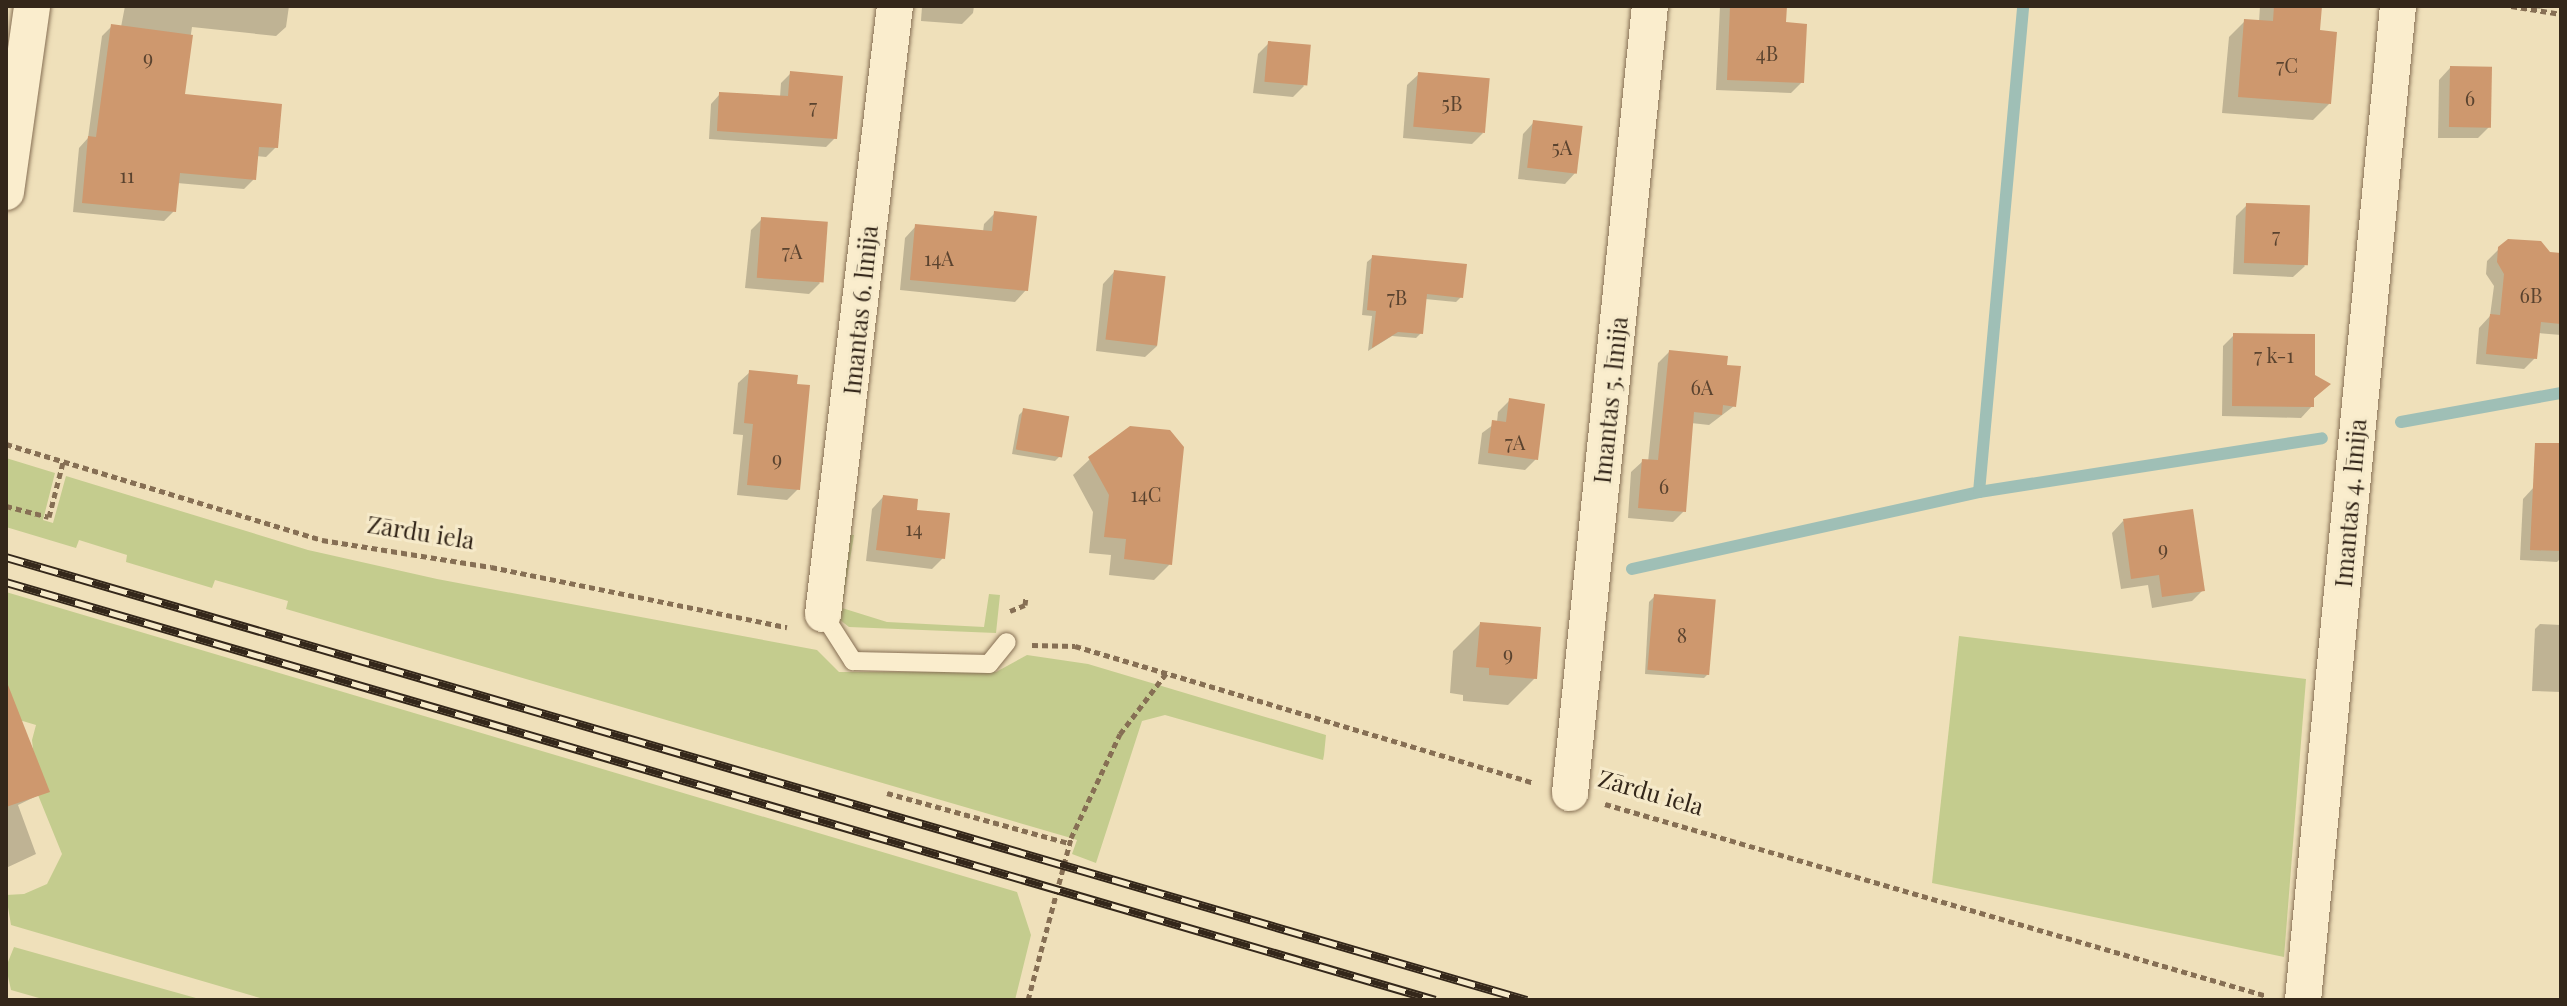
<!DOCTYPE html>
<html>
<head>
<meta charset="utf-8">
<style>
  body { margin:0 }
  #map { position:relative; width:2567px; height:1006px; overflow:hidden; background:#efe0ba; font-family:"Playfair Display",serif }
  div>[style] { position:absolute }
  .green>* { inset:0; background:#c4cc8e }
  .shadow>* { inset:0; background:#0003 }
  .stream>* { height:12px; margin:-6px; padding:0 6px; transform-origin:6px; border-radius:6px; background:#9fbfb6 }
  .building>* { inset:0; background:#ce986e; transform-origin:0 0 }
  .path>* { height:5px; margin-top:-2.5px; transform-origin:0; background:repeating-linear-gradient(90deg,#866f54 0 6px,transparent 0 10px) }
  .roads { filter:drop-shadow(0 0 2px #866f54) drop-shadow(0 0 2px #866f54) }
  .lane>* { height:18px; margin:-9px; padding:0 9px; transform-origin:9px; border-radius:9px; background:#faedcd }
  .street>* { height:36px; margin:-18px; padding:0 18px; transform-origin:18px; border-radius:18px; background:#faedcd }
  .rail>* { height:9px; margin-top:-4.5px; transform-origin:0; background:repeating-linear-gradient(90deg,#f6eaca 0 18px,#34271a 0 36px); box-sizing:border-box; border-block:2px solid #34271a }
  span { translate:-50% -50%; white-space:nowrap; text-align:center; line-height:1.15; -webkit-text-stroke:6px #f6eaca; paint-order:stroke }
  .number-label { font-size:20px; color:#5a432f }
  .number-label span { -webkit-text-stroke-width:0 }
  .street-label { font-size:24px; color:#34271a }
  .frame { position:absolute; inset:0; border:8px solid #34271a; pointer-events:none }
</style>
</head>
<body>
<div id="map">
  <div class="green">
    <div style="clip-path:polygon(6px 458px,55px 473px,43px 520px,53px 523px,66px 476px,308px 550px,437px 579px,817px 650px,839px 672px,996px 672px,1027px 655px,1088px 664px,1326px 735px,1324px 755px,1323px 760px,1165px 715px,1142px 721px,1096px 863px,1072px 854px,1077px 840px,1071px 838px,286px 609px,288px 601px,215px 580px,212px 588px,126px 562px,127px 555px,79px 540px,76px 548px,6px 527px)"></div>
    <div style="clip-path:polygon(847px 534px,854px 535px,842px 608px,887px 622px,984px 627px,989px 594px,1000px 595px,996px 633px,849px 627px,835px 616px)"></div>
    <div style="clip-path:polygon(6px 592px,1017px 892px,1031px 935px,1015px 1000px,267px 1000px,11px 925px,6px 895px,24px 894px,47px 884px,62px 854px,38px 795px,32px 740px,36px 725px,6px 716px)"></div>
    <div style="clip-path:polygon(1959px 636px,2306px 679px,2284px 957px,1932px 883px)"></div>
    <div style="clip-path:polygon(14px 947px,203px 1000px,46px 1000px,11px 990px,6px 967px)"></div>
  </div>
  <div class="shadow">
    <div style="clip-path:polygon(125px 6px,289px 6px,286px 27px,276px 36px,192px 27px,182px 96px,276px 147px,266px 157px,256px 156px,254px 179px,244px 189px,177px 183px,174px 211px,164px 221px,73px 212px,79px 148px,88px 138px,102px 36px,112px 26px,121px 27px)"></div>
    <div style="clip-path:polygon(922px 6px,974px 6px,973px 13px,962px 24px,921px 21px)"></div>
    <div style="clip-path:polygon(1720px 6px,1785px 6px,1784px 24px,1802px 82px,1791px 93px,1716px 90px)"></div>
    <div style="clip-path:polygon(2260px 6px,2320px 6px,2318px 32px,2329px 104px,2313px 120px,2222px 113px,2229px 37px,2245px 21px,2259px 22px)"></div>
    <div style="clip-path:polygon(2510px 6px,2544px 6px,2540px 9px)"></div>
    <div style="clip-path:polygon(1269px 43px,1304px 86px,1293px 97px,1253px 93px,1258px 54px)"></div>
    <div style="clip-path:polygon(2450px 68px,2489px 127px,2478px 138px,2438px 138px,2439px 80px)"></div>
    <div style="clip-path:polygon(791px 73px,835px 138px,826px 147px,709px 139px,711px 104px,720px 94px,780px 97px,781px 83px)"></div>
    <div style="clip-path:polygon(1419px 74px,1483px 133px,1472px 144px,1403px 138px,1407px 85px)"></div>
    <div style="clip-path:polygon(1534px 122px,1576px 172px,1565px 184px,1518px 179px,1523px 134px)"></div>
    <div style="clip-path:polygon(2247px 205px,2305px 266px,2293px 277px,2233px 274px,2236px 216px)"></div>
    <div style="clip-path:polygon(995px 213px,1026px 290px,1015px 302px,900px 290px,905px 238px,916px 226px,983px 232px,984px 224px)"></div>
    <div style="clip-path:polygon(762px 219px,820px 283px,809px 294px,745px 288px,751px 230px)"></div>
    <div style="clip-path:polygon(2499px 249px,2561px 255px,2561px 335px,2538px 333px,2535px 358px,2524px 369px,2476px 364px,2479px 328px,2490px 316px,2494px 286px,2486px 274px,2487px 261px)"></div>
    <div style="clip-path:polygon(1373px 257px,1461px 297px,1456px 302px,1425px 299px,1421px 333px,1416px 338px,1392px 336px,1368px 351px,1372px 316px,1362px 315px,1367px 262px)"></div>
    <div style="clip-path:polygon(1114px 272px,1157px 346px,1145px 357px,1096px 351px,1103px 284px)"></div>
    <div style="clip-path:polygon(2234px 335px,2313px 376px,2328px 385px,2312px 400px,2312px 406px,2301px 418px,2222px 416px,2223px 346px)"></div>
    <div style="clip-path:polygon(1669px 352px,1725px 367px,1734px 406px,1709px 425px,1691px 423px,1684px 511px,1673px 522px,1628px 518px,1631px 472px,1643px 461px,1648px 462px,1658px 363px)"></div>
    <div style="clip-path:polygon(750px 372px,798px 489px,787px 500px,737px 495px,743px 435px,733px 434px,738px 383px)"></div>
    <div style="clip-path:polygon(1510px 400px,1536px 459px,1525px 470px,1478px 464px,1482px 433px,1497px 422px,1498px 412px)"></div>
    <div style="clip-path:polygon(1024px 410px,1060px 456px,1055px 461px,1012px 454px,1019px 415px)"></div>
    <div style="clip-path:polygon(1090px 459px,1170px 564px,1154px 580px,1109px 575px,1111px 555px,1089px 553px,1093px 512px,1073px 475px)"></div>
    <div style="clip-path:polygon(2534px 487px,2561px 489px,2561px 558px,2557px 562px,2520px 560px,2523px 499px)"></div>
    <div style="clip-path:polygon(883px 497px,914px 511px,943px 558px,932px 569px,866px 561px,872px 509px)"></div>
    <div style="clip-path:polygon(2123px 521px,2203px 590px,2192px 601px,2152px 608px,2148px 585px,2121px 589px,2112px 533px)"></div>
    <div style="clip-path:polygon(1655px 596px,1709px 673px,1704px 678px,1645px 674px,1649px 602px)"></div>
    <div style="clip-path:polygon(1480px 624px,1535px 678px,1508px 705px,1463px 701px,1463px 695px,1450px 693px,1453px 651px)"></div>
    <div style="clip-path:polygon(2540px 624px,2561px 625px,2561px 692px,2532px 691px,2535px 629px)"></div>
    <div style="clip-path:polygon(6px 739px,30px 742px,47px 791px,18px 805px,36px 854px,6px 868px)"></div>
  </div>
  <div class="stream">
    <div style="left:2401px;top:422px;width:163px;rotate:-10.3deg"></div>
    <div style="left:1979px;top:492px;width:488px;rotate:-84.8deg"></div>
    <div style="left:1632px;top:569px;width:355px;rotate:-12.5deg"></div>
    <div style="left:1979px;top:492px;width:347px;rotate:-8.9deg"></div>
  </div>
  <div class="building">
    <div style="clip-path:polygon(1730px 6px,1787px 6px,1786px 22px,1807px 24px,1804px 83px,1727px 80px)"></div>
    <div style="clip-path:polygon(2274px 6px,2322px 6px,2320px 30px,2337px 32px,2331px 104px,2238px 97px,2244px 19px,2273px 21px)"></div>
    <div style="clip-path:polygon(111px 24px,193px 35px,185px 94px,282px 104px,278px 148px,259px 147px,256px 180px,180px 173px,176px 212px,82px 203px,88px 136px,96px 137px)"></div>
    <div style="left:1268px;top:41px;width:43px;height:41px;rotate:5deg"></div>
    <div style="left:2450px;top:66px;width:42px;height:61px;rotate:1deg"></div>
    <div style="clip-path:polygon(790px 71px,843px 76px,837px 139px,717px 131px,719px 92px,788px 96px)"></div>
    <div style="left:1418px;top:72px;width:72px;height:55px;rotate:5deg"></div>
    <div style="left:1533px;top:120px;width:50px;height:48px;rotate:7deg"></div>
    <div style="left:2246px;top:203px;width:64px;height:60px;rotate:2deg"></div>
    <div style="clip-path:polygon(994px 211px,1037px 216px,1028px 291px,910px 280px,915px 224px,992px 231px)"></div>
    <div style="left:761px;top:217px;width:67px;height:61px;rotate:4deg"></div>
    <div style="clip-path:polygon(2508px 239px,2541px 241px,2550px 252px,2561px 253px,2561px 324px,2541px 322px,2537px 359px,2486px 354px,2490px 314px,2500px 315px,2504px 274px,2497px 262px,2498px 247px)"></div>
    <div style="clip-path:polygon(1372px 255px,1467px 264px,1463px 298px,1427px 294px,1423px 334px,1398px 332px,1372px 348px,1376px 311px,1367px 310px)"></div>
    <div style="left:1114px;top:270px;width:52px;height:70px;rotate:7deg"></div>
    <div style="clip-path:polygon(2233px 333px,2315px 334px,2315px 375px,2331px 384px,2314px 398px,2314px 407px,2232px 406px)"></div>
    <div style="clip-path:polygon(1669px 350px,1728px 356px,1727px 365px,1741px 366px,1736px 407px,1723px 405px,1722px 415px,1694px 412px,1686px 512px,1638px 508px,1642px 459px,1658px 460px)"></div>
    <div style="clip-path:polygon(749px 370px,798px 375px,797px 384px,810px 385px,800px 490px,747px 485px,753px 424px,744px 423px)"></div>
    <div style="clip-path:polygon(1509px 398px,1545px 404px,1538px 460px,1488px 453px,1492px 420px,1506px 422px)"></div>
    <div style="left:1023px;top:408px;width:47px;height:42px;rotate:10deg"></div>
    <div style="clip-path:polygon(1130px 426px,1170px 430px,1184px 447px,1172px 565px,1124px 559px,1126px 539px,1104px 537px,1109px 495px,1088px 457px)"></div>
    <div style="clip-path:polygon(2535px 443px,2561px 443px,2561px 551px,2530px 550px)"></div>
    <div style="clip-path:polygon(883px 495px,918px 499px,917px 510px,950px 513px,945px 559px,876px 550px)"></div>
    <div style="clip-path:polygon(2193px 509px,2205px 591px,2162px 597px,2159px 575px,2131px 579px,2123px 519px)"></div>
    <div style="left:1654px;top:594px;width:62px;height:76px;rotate:5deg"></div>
    <div style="clip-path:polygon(1480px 622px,1541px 627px,1537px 679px,1489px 675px,1489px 668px,1476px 667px)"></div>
    <div style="clip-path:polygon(8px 685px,50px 792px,6px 807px,6px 686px)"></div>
  </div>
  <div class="path">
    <div style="left:2511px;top:6px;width:51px;rotate:9.1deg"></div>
    <div style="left:6px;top:444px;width:330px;rotate:16.9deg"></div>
    <div style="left:322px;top:540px;width:171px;rotate:9.1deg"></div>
    <div style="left:491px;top:567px;width:302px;rotate:11.5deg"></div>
    <div style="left:6px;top:506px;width:44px;rotate:14.3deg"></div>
    <div style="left:49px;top:517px;width:57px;rotate:-75.7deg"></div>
    <div style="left:1010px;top:611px;width:16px;rotate:-22deg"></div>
    <div style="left:1025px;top:605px;width:8px;rotate:-83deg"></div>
    <div style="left:1032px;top:645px;width:43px;rotate:1.3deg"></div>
    <div style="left:1075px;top:646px;width:479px;rotate:16.6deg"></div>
    <div style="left:887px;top:793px;width:189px;rotate:15.4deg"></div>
    <div style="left:1605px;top:804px;width:689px;rotate:16.17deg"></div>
    <div style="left:1028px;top:1000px;width:168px;rotate:-75.1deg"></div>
    <div style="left:1071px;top:838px;width:115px;rotate:-64.8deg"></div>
    <div style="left:1120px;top:734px;width:78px;rotate:-52.8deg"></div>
  </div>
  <div class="roads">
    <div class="lane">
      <div style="left:823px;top:614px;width:56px;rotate:57.4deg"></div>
      <div style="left:853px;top:661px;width:136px;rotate:1.3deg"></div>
      <div style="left:989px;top:664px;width:28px;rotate:-51deg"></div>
    </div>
    <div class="street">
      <div style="left:6px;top:192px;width:188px;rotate:-82deg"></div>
      <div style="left:823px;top:614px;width:612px;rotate:-83.25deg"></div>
      <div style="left:1570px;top:793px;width:791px;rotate:-84.2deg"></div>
      <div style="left:2303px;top:1000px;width:999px;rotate:-84.54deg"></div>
    </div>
  </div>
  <div class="rail">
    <div style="left:6px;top:557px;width:1584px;rotate:16.24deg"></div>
    <div style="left:6px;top:582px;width:1489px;rotate:16.3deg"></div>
  </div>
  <div class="number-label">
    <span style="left:1767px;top:52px">4B</span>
    <span style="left:148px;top:56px">9</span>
    <span style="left:2287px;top:64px">7C</span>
    <span style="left:2470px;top:97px">6</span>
    <span style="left:1452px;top:102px">5B</span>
    <span style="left:813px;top:105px">7</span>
    <span style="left:1562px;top:146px">5A</span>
    <span style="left:127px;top:174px">11</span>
    <span style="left:2276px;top:234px">7</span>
    <span style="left:792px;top:250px">7A</span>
    <span style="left:939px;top:257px">14A</span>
    <span style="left:2531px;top:294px">6B</span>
    <span style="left:1397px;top:296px">7B</span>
    <span style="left:2274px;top:354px">7 k-1</span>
    <span style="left:1702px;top:386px">6A</span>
    <span style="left:1515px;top:441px">7A</span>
    <span style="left:777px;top:457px">9</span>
    <span style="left:1664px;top:485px">6</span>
    <span style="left:1146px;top:493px">14C</span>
    <span style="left:914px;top:527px">14</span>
    <span style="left:2163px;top:547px">9</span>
    <span style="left:1682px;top:634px">8</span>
    <span style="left:1508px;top:652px">9</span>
  </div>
  <div class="street-label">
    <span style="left:860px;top:310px;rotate:-84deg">Imantas 6. līnija</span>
    <span style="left:1610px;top:400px;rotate:-84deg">Imantas 5. līnija</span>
    <span style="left:2350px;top:503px;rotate:-85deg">Imantas 4. līnija</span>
    <span style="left:421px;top:532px;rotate:9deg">Zārdu iela</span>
    <span style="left:1651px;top:792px;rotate:16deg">Zārdu iela</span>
  </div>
  <div class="frame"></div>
</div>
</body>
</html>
